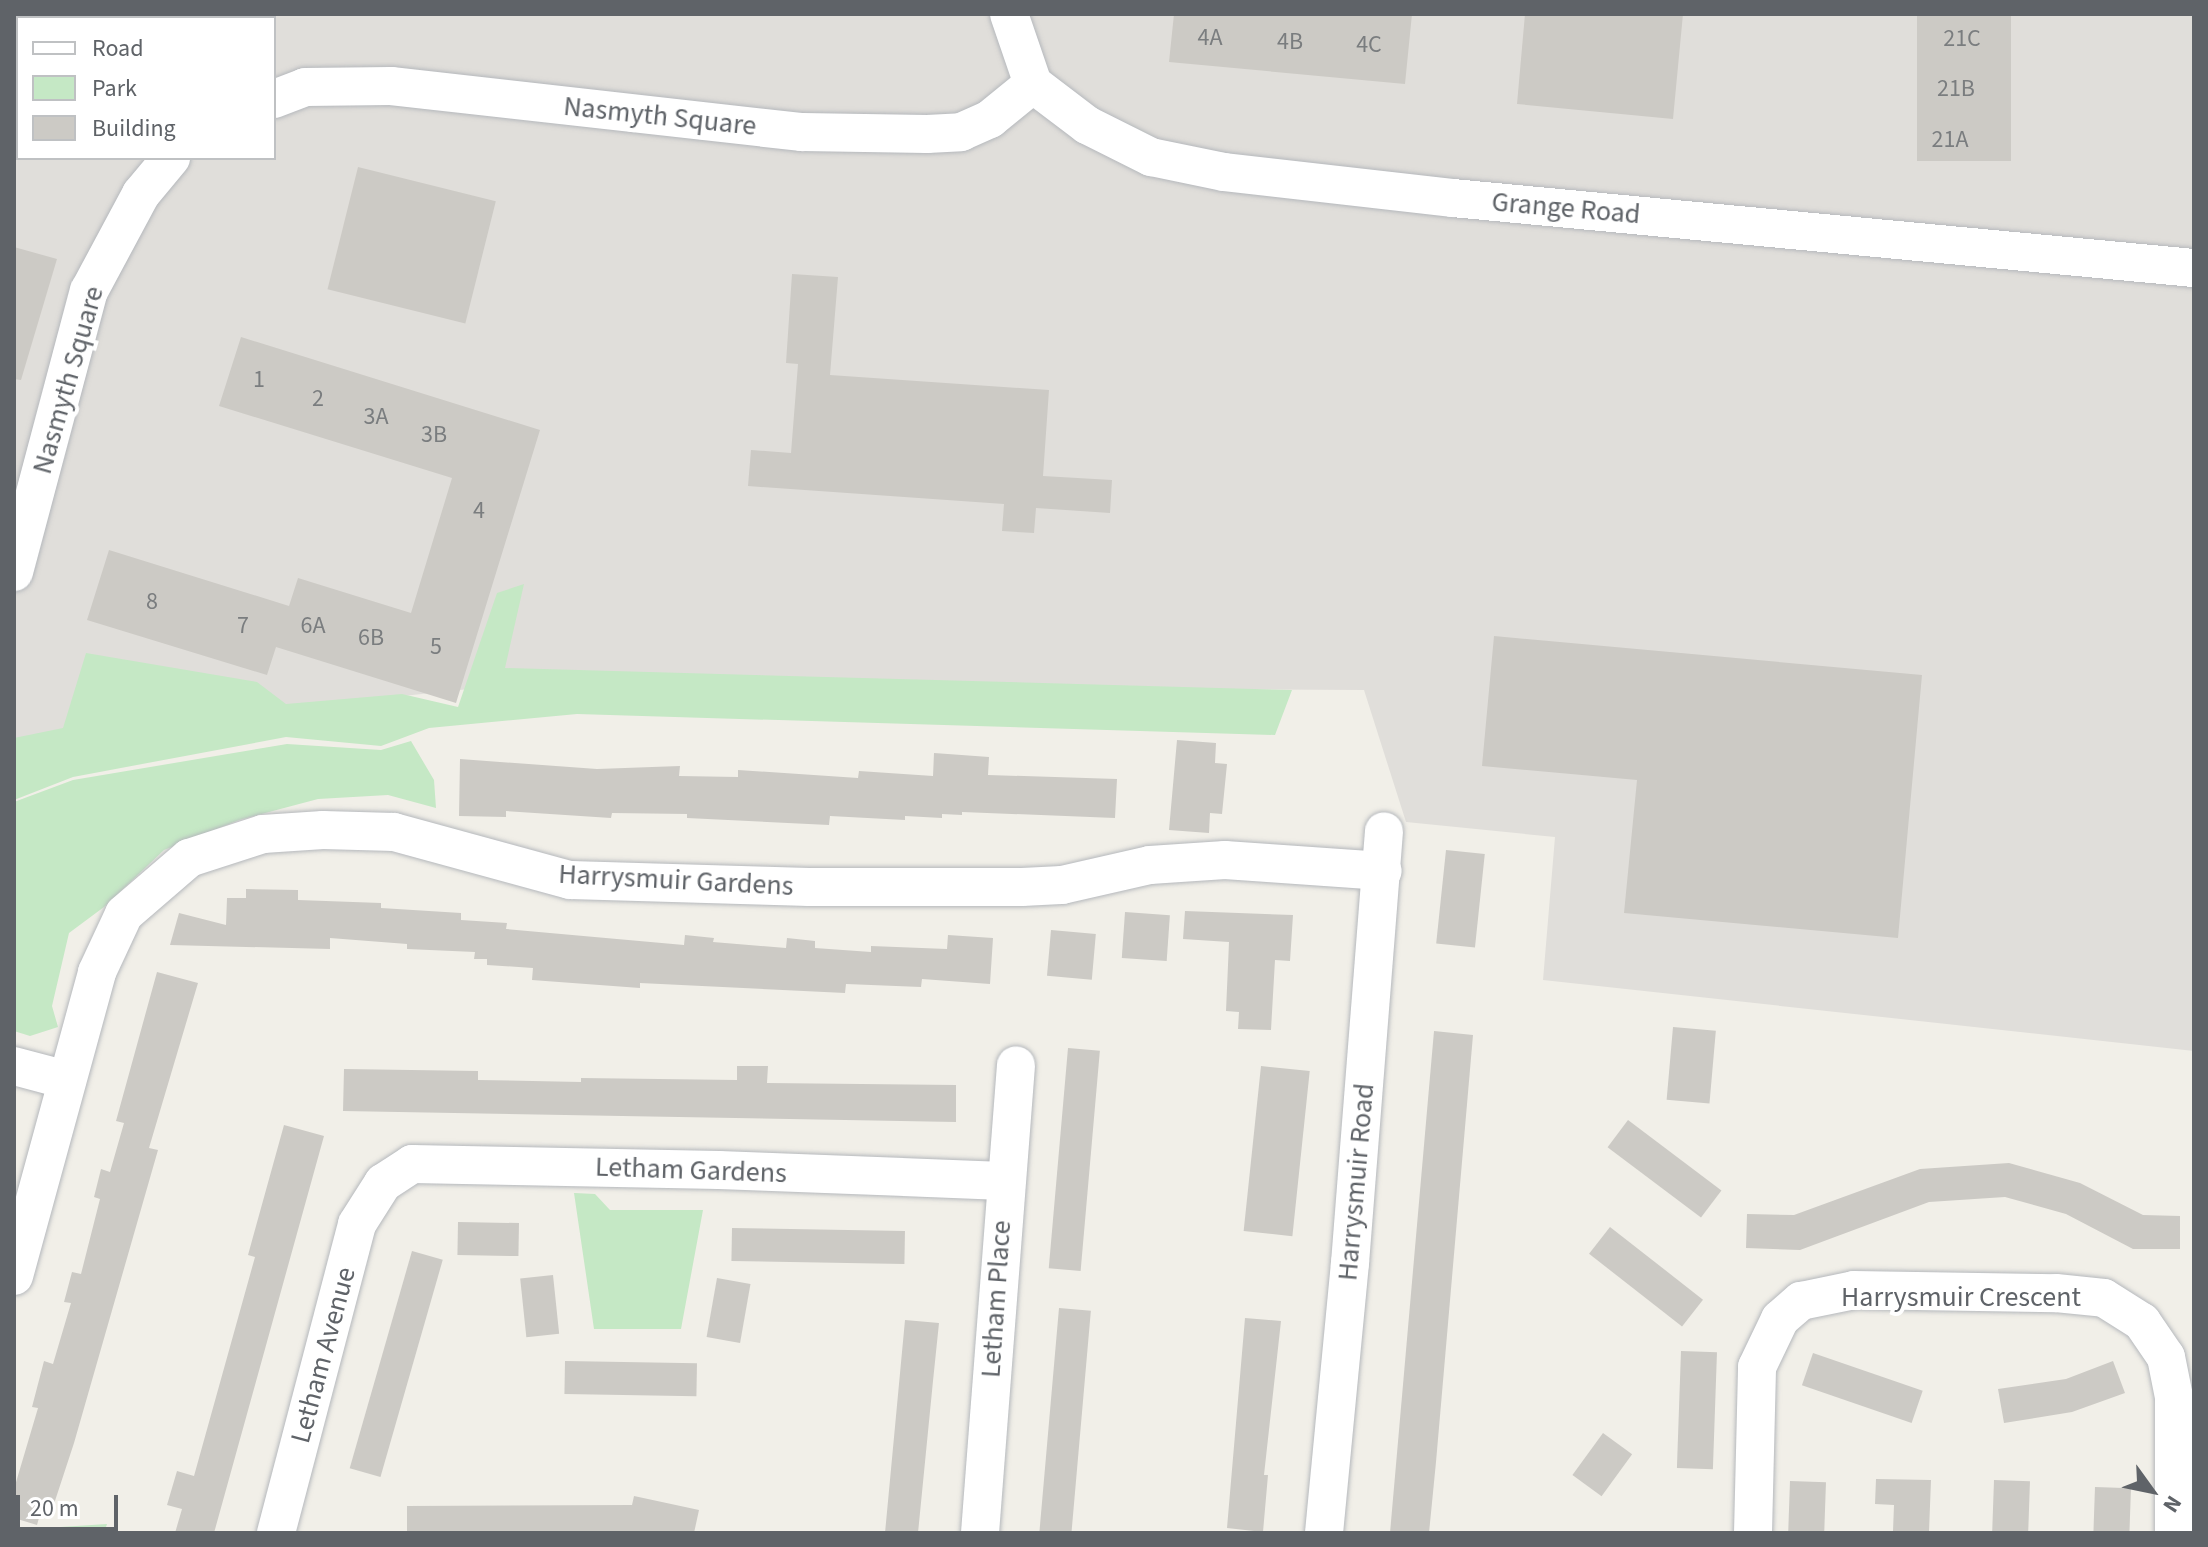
<!DOCTYPE html>
<html>
<head>
<meta charset="utf-8">
<style>
  body { margin:0 }
  #map { position:relative; width:2208px; height:1547px; overflow:hidden; background:#f1efe8; font-family:"Source Sans 3",sans-serif }
  div>[style] { position:absolute }
  .industrial>* { inset:0; background:#e0deda }
  .green>* { inset:0; background:#c5e8c5 }
  .building>* { inset:0; background:#cccac5; transform-origin:0 0 }
  .roads { filter:drop-shadow(0 0 2px #b5b8bc) drop-shadow(0 0 2px #b5b8bc) }
  .minor>* { height:38px; margin:-19px; padding:0 19px; transform-origin:19px; border-radius:19px; background:#fff }
  span { translate:-50% -50%; white-space:nowrap; text-align:center; line-height:1.15; -webkit-text-stroke:8px #fff; paint-order:stroke }
  .number-label { font-size:24px; color:#7a7d7f }
  .number-label span { -webkit-text-stroke-width:0 }
  .street-label { font-size:28px; color:#5f6368 }
  .frame { position:absolute; inset:0; border:16px solid #5f6368; pointer-events:none }
  .legend { position:absolute; left:16px; top:16px; width:260px; height:144px; box-sizing:border-box; background:#fff; border:2px solid #bfc1c3; margin:0; padding:10px 14px; list-style:none; font-size:24px; color:#5f6368 }
  .legend li { display:flex; align-items:center; gap:16px; height:40px }
  .legend b { width:40px; border:2px solid #bfc1c3 }
  .north { position:absolute; left:2112px; top:1451px; width:80px; height:80px; -webkit-text-stroke:6px #fff; paint-order:stroke; rotate:123deg; font-size:22px; font-weight:700; line-height:32px; text-align:center; color:#5f6368 }
  .north::after { content:''; display:block; margin:auto; width:28px; height:36px; background:#5f6368; clip-path:polygon(50% 0,100% 100%,50% 72%,0 100%) }
  .scale { position:absolute; left:16px; top:1495px; width:102px; height:36px; box-sizing:border-box; border:4px solid #5f6368; border-top:0; padding-left:10px; font-size:24px; line-height:28px; white-space:nowrap; color:#5f6368; -webkit-text-stroke:6px #fff; paint-order:stroke }
</style>
</head>
<body>
<div id="map">
  <div class="industrial">
    <div style="clip-path:polygon(evenodd,14px 14px,2194px 14px,2194px 1051px,1543px 980px,1555px 837px,1406px 822px,1364px 690px,507px 685px,110px 727px,14px 768px,14px 14px,18px 18px,274px 18px,274px 158px,18px 158px,18px 18px)"></div>
  </div>
  <div class="green">
    <div style="clip-path:polygon(524px 584px,505px 668px,1292px 690px,1275px 735px,577px 714px,429px 728px,381px 746px,286px 737px,73px 777px,14px 800px,14px 738px,63px 728px,86px 653px,257px 682px,286px 704px,402px 694px,458px 707px,497px 593px)"></div>
    <div style="clip-path:polygon(411px 741px,434px 780px,436px 808px,388px 795px,318px 799px,239px 820px,164px 850px,104px 907px,69px 933px,52px 1006px,58px 1027px,30px 1036px,14px 1031px,14px 802px,73px 780px,287px 744px,381px 750px)"></div>
    <div style="clip-path:polygon(574px 1193px,595px 1194px,610px 1210px,703px 1210px,681px 1329px,594px 1329px)"></div>
    <div style="clip-path:polygon(107px 1524px,104px 1533px,14px 1533px,14px 1530px)"></div>
  </div>
  <div class="building">
    <div style="clip-path:polygon(1174px 14px,1412px 14px,1405px 84px,1169px 62px)"></div>
    <div style="clip-path:polygon(1525px 14px,1683px 14px,1673px 119px,1517px 104px)"></div>
    <div style="left:1917px;top:14px;width:94px;height:147px"></div>
    <div style="left:358px;top:167px;width:142px;height:126px;rotate:14deg"></div>
    <div style="clip-path:polygon(14px 247px,57px 259px,21px 380px,14px 379px)"></div>
    <div style="clip-path:polygon(792px 274px,838px 277px,830px 375px,1049px 390px,1043px 476px,1112px 480px,1110px 513px,1036px 508px,1034px 533px,1002px 531px,1004px 504px,748px 486px,751px 450px,791px 453px,798px 364px,786px 363px)"></div>
    <div style="clip-path:polygon(241px 337px,540px 430px,456px 703px,276px 647px,267px 675px,87px 620px,109px 550px,289px 606px,298px 578px,411px 613px,452px 478px,219px 406px)"></div>
    <div style="clip-path:polygon(1494px 636px,1922px 675px,1898px 938px,1624px 913px,1637px 780px,1482px 766px)"></div>
    <div style="clip-path:polygon(1177px 740px,1216px 743px,1215px 763px,1227px 764px,1222px 814px,1210px 813px,1209px 833px,1169px 830px)"></div>
    <div style="clip-path:polygon(934px 753px,989px 757px,988px 775px,1117px 779px,1115px 818px,962px 812px,962px 815px,942px 814px,942px 818px,905px 816px,905px 820px,830px 816px,829px 825px,687px 818px,687px 814px,612px 813px,611px 818px,506px 811px,506px 817px,459px 816px,460px 759px,597px 769px,680px 766px,679px 776px,738px 777px,738px 770px,858px 778px,859px 771px,933px 776px)"></div>
    <div style="left:1446px;top:850px;width:39px;height:94px;rotate:6deg"></div>
    <div style="clip-path:polygon(246px 889px,298px 890px,298px 900px,381px 903px,381px 908px,461px 913px,461px 920px,507px 923px,506px 929px,684px 945px,685px 935px,714px 938px,713px 942px,786px 948px,787px 938px,815px 941px,815px 948px,871px 952px,871px 946px,947px 949px,948px 935px,993px 938px,990px 984px,922px 979px,921px 987px,846px 984px,845px 993px,640px 983px,640px 988px,532px 980px,533px 968px,487px 965px,487px 959px,474px 959px,475px 952px,407px 949px,407px 944px,330px 938px,330px 949px,170px 945px,179px 913px,226px 925px,227px 898px,246px 898px)"></div>
    <div style="clip-path:polygon(1185px 911px,1293px 915px,1290px 961px,1275px 960px,1271px 1030px,1238px 1029px,1239px 1012px,1226px 1011px,1229px 942px,1183px 939px)"></div>
    <div style="left:1125px;top:912px;width:45px;height:46px;rotate:4deg"></div>
    <div style="left:1051px;top:930px;width:45px;height:46px;rotate:5deg"></div>
    <div style="clip-path:polygon(157px 972px,198px 983px,149px 1148px,158px 1150px,74px 1443px,52px 1510px,42px 1507px,37px 1525px,14px 1518px,14px 1489px,38px 1408px,32px 1407px,44px 1361px,53px 1364px,71px 1303px,64px 1302px,72px 1272px,81px 1274px,100px 1199px,94px 1197px,101px 1169px,110px 1172px,124px 1123px,116px 1121px)"></div>
    <div style="left:1673px;top:1027px;width:43px;height:73px;rotate:5deg"></div>
    <div style="clip-path:polygon(1434px 1031px,1473px 1035px,1436px 1462px,1429px 1533px,1390px 1533px)"></div>
    <div style="left:1068px;top:1048px;width:32px;height:221px;rotate:5deg"></div>
    <div style="clip-path:polygon(737px 1066px,768px 1066px,767px 1083px,956px 1085px,956px 1122px,343px 1111px,344px 1069px,478px 1071px,478px 1080px,581px 1082px,581px 1078px,737px 1080px)"></div>
    <div style="left:1261px;top:1066px;width:49px;height:166px;rotate:6deg"></div>
    <div style="left:1628px;top:1120px;width:117px;height:34px;rotate:37deg"></div>
    <div style="clip-path:polygon(284px 1125px,324px 1136px,214px 1533px,175px 1533px,182px 1509px,167px 1505px,177px 1471px,194px 1476px,255px 1257px,248px 1255px)"></div>
    <div style="clip-path:polygon(2009px 1163px,2080px 1183px,2143px 1215px,2180px 1216px,2180px 1249px,2133px 1249px,2066px 1214px,2005px 1197px,1929px 1202px,1800px 1250px,1746px 1248px,1747px 1214px,1794px 1215px,1920px 1169px)"></div>
    <div style="left:458px;top:1222px;width:61px;height:33px;rotate:1deg"></div>
    <div style="left:1610px;top:1227px;width:118px;height:34px;rotate:38deg"></div>
    <div style="left:732px;top:1228px;width:173px;height:33px;rotate:1deg"></div>
    <div style="left:412px;top:1251px;width:32px;height:226px;rotate:16deg"></div>
    <div style="left:553px;top:1275px;width:59px;height:33px;rotate:84deg"></div>
    <div style="left:717px;top:1278px;width:34px;height:60px;rotate:10deg"></div>
    <div style="left:1059px;top:1308px;width:32px;height:226px;rotate:5deg"></div>
    <div style="clip-path:polygon(1245px 1318px,1281px 1321px,1264px 1475px,1268px 1475px,1263px 1532px,1227px 1528px)"></div>
    <div style="clip-path:polygon(905px 1320px,939px 1323px,933px 1381px,918px 1533px,885px 1533px)"></div>
    <div style="left:1681px;top:1351px;width:36px;height:117px;rotate:2deg"></div>
    <div style="left:1813px;top:1353px;width:116px;height:34px;rotate:19deg"></div>
    <div style="left:565px;top:1361px;width:132px;height:33px;rotate:1deg"></div>
    <div style="clip-path:polygon(2113px 1361px,2125px 1393px,2072px 1412px,2004px 1423px,1998px 1389px,2066px 1379px)"></div>
    <div style="left:1603px;top:1433px;width:36px;height:52px;rotate:36deg"></div>
    <div style="clip-path:polygon(1876px 1479px,1931px 1480px,1929px 1532px,1893px 1531px,1894px 1505px,1875px 1504px)"></div>
    <div style="left:1994px;top:1480px;width:36px;height:52px;rotate:2deg"></div>
    <div style="left:1790px;top:1481px;width:36px;height:52px;rotate:2deg"></div>
    <div style="left:2095px;top:1487px;width:36px;height:46px;rotate:2deg"></div>
    <div style="clip-path:polygon(634px 1496px,699px 1510px,694px 1533px,407px 1533px,407px 1506px,632px 1505px)"></div>
  </div>
  <div class="roads">
    <div class="minor">
      <div style="left:1009px;top:14px;width:74px;rotate:71.1deg"></div>
      <div style="left:1033px;top:84px;width:68px;rotate:37.2deg"></div>
      <div style="left:1087px;top:125px;width:72px;rotate:26.6deg"></div>
      <div style="left:1151px;top:157px;width:75px;rotate:11.6deg"></div>
      <div style="left:1224px;top:172px;width:230px;rotate:6.5deg"></div>
      <div style="left:1453px;top:198px;width:744px;rotate:5.4deg"></div>
      <div style="left:274px;top:99px;width:33px;rotate:-21deg"></div>
      <div style="left:305px;top:87px;width:86px;rotate:-0.7deg"></div>
      <div style="left:391px;top:86px;width:414px;rotate:6.4deg"></div>
      <div style="left:802px;top:132px;width:125px;rotate:0.9deg"></div>
      <div style="left:927px;top:134px;width:34px;rotate:-3deg"></div>
      <div style="left:961px;top:132px;width:32px;rotate:-24deg"></div>
      <div style="left:990px;top:119px;width:55px;rotate:-39.1deg"></div>
      <div style="left:14px;top:572px;width:291px;rotate:-75.1deg"></div>
      <div style="left:89px;top:291px;width:110px;rotate:-61.8deg"></div>
      <div style="left:141px;top:194px;width:47px;rotate:-50.2deg"></div>
      <div style="left:14px;top:1066px;width:55px;rotate:14.8deg"></div>
      <div style="left:14px;top:1276px;width:315px;rotate:-74.7deg"></div>
      <div style="left:97px;top:972px;width:64px;rotate:-65deg"></div>
      <div style="left:124px;top:914px;width:86px;rotate:-40.7deg"></div>
      <div style="left:189px;top:858px;width:78px;rotate:-18deg"></div>
      <div style="left:263px;top:834px;width:60px;rotate:-3.8deg"></div>
      <div style="left:323px;top:830px;width:71px;rotate:1.6deg"></div>
      <div style="left:394px;top:832px;width:182px;rotate:15.3deg"></div>
      <div style="left:570px;top:880px;width:239px;rotate:1.7deg"></div>
      <div style="left:809px;top:887px;width:213px"></div>
      <div style="left:1022px;top:887px;width:40px;rotate:-2.9deg"></div>
      <div style="left:1062px;top:885px;width:90px;rotate:-12.8deg"></div>
      <div style="left:1150px;top:865px;width:75px;rotate:-3.8deg"></div>
      <div style="left:1225px;top:860px;width:158px;rotate:4deg"></div>
      <div style="left:276px;top:1533px;width:319px;rotate:-75.3deg"></div>
      <div style="left:357px;top:1224px;width:49px;rotate:-57.6deg"></div>
      <div style="left:383px;top:1183px;width:35px;rotate:-33deg"></div>
      <div style="left:412px;top:1164px;width:307px;rotate:1.1deg"></div>
      <div style="left:719px;top:1170px;width:285px;rotate:2.2deg"></div>
      <div style="left:980px;top:1533px;width:469px;rotate:-85.6deg"></div>
      <div style="left:1324px;top:1533px;width:271px;rotate:-84.5deg"></div>
      <div style="left:1350px;top:1263px;width:433px;rotate:-85.5deg"></div>
      <div style="left:1753px;top:1533px;width:166px;rotate:-88.6deg"></div>
      <div style="left:1757px;top:1367px;width:53px;rotate:-64.4deg"></div>
      <div style="left:1780px;top:1319px;width:28px;rotate:-41deg"></div>
      <div style="left:1801px;top:1301px;width:54px;rotate:-11.7deg"></div>
      <div style="left:1854px;top:1290px;width:202px;rotate:0.9deg"></div>
      <div style="left:2056px;top:1293px;width:48px;rotate:5.9deg"></div>
      <div style="left:2104px;top:1298px;width:45px;rotate:32.3deg"></div>
      <div style="left:2142px;top:1322px;width:42px;rotate:55.6deg"></div>
      <div style="left:2166px;top:1357px;width:41px;rotate:78.7deg"></div>
      <div style="left:2174px;top:1397px;width:136px;rotate:90deg"></div>
    </div>
  </div>
  <div class="number-label">
    <span style="left:1210px;top:38px">4A</span>
    <span style="left:1962px;top:39px">21C</span>
    <span style="left:1290px;top:42px">4B</span>
    <span style="left:1369px;top:45px">4C</span>
    <span style="left:1956px;top:89px">21B</span>
    <span style="left:1950px;top:140px">21A</span>
    <span style="left:259px;top:380px">1</span>
    <span style="left:318px;top:399px">2</span>
    <span style="left:376px;top:417px">3A</span>
    <span style="left:434px;top:435px">3B</span>
    <span style="left:479px;top:511px">4</span>
    <span style="left:152px;top:602px">8</span>
    <span style="left:243px;top:626px">7</span>
    <span style="left:313px;top:626px">6A</span>
    <span style="left:371px;top:638px">6B</span>
    <span style="left:436px;top:647px">5</span>
  </div>
  <div class="street-label">
    <span style="left:660px;top:116px;rotate:6deg">Nasmyth Square</span>
    <span style="left:1566px;top:208px;rotate:5deg">Grange Road</span>
    <span style="left:68px;top:380px;rotate:-74deg">Nasmyth Square</span>
    <span style="left:676px;top:880px;rotate:3deg">Harrysmuir Gardens</span>
    <span style="left:691px;top:1170px;rotate:2deg">Letham Gardens</span>
    <span style="left:1356px;top:1182px;rotate:-85deg">Harrysmuir Road</span>
    <span style="left:1961px;top:1297px">Harrysmuir Crescent</span>
    <span style="left:996px;top:1299px;rotate:-86deg">Letham Place</span>
    <span style="left:323px;top:1355px;rotate:-75deg">Letham Avenue</span>
  </div>
  <div class="frame"></div>
  <ul class="legend">
  <li><b style="height:10px;background:#fff"></b>Road</li>
  <li><b style="height:22px;background:#c5e8c5"></b>Park</li>
  <li><b style="height:22px;background:#cccac5"></b>Building</li>
  </ul>
  <div class="north">N</div>
  <div class="scale">20 m</div>
</div>
</body>
</html>
